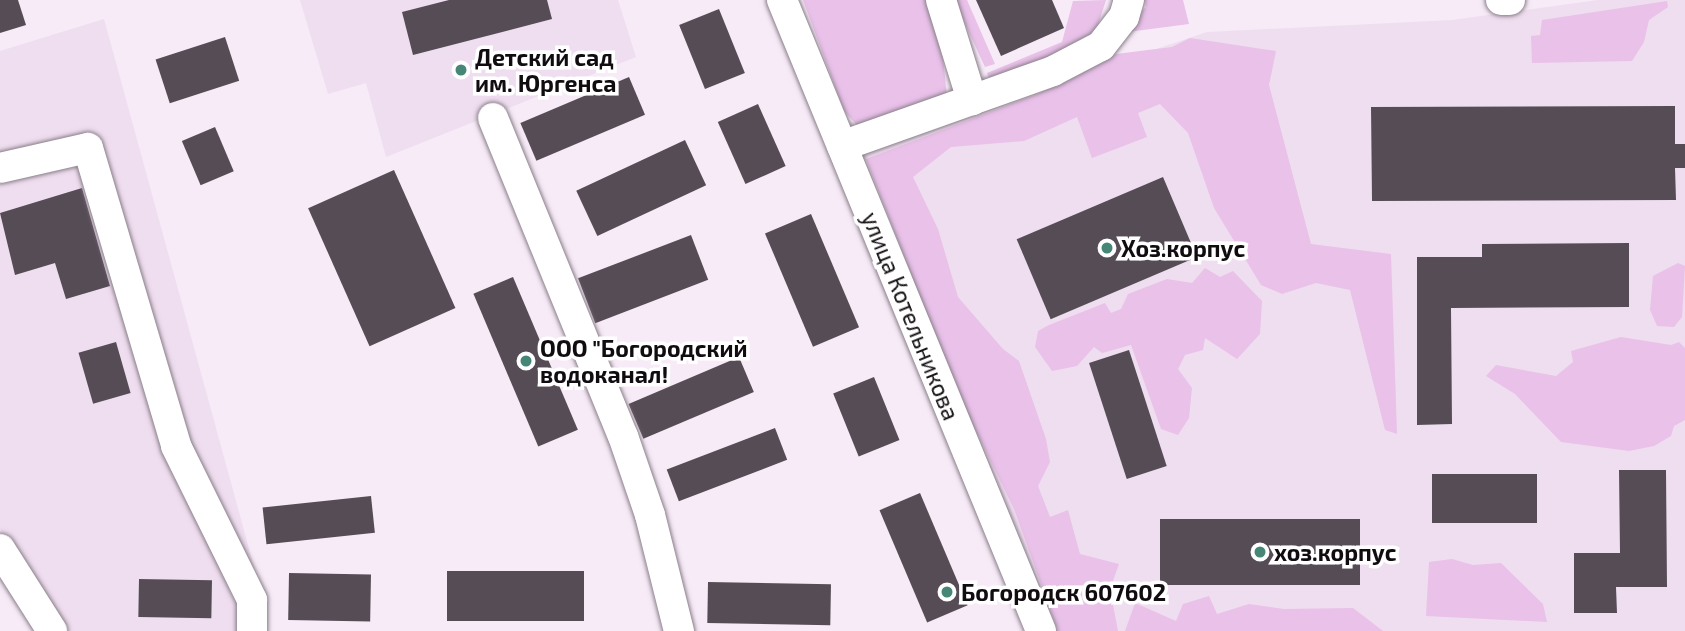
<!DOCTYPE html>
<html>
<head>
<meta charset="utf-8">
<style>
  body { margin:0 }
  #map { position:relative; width:1685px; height:631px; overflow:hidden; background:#f7ebf7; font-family:"Exo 2",sans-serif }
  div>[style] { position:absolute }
  .built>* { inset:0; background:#efdeef }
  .green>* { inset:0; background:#e9c1e9 }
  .building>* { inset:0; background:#564c56; transform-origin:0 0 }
  .roads { filter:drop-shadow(0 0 2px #897e89) drop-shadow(0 0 2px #897e89) }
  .minor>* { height:30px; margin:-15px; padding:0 15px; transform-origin:15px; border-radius:15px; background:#fff }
  .dots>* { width:19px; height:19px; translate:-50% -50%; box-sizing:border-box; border:4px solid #fff; border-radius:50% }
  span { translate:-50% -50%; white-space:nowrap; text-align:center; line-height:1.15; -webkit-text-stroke:7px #fff; paint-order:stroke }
  .poi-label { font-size:23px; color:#100c10; font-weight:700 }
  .left { translate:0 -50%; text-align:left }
  .street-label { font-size:23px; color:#100c10 }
</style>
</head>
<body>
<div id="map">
  <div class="built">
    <div style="clip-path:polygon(300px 0,618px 0,636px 57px,386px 157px,366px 83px,328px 94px)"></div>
    <div style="clip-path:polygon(1598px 0,1685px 0,1685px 631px,1053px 631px,976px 474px,904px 251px,857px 149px,1207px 32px,1452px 20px)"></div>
    <div style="clip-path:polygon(104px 19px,253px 563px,266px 631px,64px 631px,0 529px,0 51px)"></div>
  </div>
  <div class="green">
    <div style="clip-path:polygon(803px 0,937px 0,947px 97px,864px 133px,844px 111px)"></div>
    <div style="clip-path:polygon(954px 0,967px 0,995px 64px,985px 67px)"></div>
    <div style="clip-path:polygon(1106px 0,1098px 25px,1083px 43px,993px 87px,987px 73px,1062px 42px,1073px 1px)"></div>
    <div style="clip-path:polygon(1144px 0,1183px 0,1189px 24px,1120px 33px,1146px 7px)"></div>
    <div style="clip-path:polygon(1667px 1px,1668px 7px,1649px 20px,1644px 42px,1632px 61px,1532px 63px,1531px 36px,1540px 35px,1542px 20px)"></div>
    <div style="clip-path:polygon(1190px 38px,1276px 51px,1269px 85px,1311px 244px,1391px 254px,1397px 434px,1385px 430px,1350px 290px,1316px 283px,1282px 294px,1261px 285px,1214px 208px,1188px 133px,1160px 104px,1138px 113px,1147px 137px,1092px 158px,1077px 117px,1024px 141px,951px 147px,913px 177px,938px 229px,958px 297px,1003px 349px,1019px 361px,1046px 439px,1050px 462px,1038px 486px,1050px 517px,1068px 510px,1080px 554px,1119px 564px,1110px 589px,1118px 631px,1058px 631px,1014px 509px,957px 392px,866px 159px,1038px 94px,1116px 54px,1172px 47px)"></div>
    <div style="clip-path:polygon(1678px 263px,1685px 266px,1682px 317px,1674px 327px,1657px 326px,1650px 310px,1653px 276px)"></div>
    <div style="clip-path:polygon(1205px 268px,1220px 277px,1233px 271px,1262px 301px,1260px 334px,1237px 359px,1205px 338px,1203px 350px,1185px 355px,1178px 369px,1192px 388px,1189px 418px,1178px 435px,1161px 429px,1131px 345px,1102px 353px,1094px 347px,1077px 366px,1052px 371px,1035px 347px,1038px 331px,1049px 325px,1105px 303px,1111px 313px,1121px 309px,1128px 294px,1167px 279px,1192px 283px)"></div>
    <div style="clip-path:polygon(1621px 337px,1671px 345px,1679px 342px,1685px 348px,1685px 420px,1674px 426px,1671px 436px,1654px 446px,1629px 451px,1561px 442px,1515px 394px,1486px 376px,1496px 365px,1556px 376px,1573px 362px,1571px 351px)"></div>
    <div style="clip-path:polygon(1452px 559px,1473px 565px,1501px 563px,1543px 604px,1547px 622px,1426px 616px,1429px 562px)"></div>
    <div style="clip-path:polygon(1209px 596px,1217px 614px,1249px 604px,1284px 609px,1353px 608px,1383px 631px,1125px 631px,1135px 603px,1176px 621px,1183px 604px)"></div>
  </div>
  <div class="building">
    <div style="clip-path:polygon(0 0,18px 0,26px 25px,0 33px)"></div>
    <div style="clip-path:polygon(449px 0,547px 0,552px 19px,413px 55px,402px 12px)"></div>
    <div style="clip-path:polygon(976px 0,1052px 0,1064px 28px,1001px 56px)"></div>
    <div style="left:719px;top:9px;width:69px;height:43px;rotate:68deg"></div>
    <div style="left:225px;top:37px;width:46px;height:73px;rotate:72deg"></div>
    <div style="left:629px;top:77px;width:41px;height:118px;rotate:67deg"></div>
    <div style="left:758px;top:104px;width:68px;height:44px;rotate:66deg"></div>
    <div style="clip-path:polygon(1675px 106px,1675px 144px,1685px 144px,1685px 168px,1675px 168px,1676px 200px,1372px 201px,1371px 107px)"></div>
    <div style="left:215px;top:127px;width:48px;height:36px;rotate:67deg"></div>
    <div style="left:685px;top:140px;width:50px;height:120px;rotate:65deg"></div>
    <div style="left:394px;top:170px;width:151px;height:94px;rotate:66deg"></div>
    <div style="left:1163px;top:177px;width:87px;height:159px;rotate:67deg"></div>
    <div style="clip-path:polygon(82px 188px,110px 286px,66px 299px,55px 263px,15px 275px,0 213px)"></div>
    <div style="left:811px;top:214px;width:123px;height:50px;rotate:67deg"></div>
    <div style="left:691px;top:235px;width:48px;height:121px;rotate:69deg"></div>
    <div style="clip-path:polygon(1629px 243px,1629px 307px,1451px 308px,1452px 424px,1417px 425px,1417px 257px,1482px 257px,1482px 244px)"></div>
    <div style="left:513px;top:277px;width:166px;height:43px;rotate:67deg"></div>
    <div style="left:116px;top:342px;width:53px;height:39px;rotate:74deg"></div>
    <div style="left:1129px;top:350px;width:122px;height:42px;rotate:72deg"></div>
    <div style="left:739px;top:357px;width:38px;height:120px;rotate:67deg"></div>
    <div style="left:874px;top:377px;width:68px;height:44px;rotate:68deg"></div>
    <div style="left:775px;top:428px;width:34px;height:116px;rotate:69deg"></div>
    <div style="clip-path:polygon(1619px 470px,1666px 470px,1667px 587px,1616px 587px,1617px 613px,1574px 613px,1574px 553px,1620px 553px)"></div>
    <div style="left:1432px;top:474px;width:105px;height:49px"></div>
    <div style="left:920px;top:493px;width:122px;height:44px;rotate:67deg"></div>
    <div style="left:371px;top:496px;width:37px;height:109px;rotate:84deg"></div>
    <div style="left:1160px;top:519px;width:200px;height:66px"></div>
    <div style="left:447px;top:571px;width:137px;height:50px"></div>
    <div style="left:289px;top:573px;width:82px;height:47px;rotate:1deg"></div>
    <div style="left:139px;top:579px;width:73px;height:38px;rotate:1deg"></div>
    <div style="left:708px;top:582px;width:123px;height:41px;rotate:1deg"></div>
  </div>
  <div class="roads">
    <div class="minor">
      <div style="left:782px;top:0;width:682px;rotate:67.68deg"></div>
      <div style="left:941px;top:0;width:105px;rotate:72.8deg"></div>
      <div style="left:972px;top:100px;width:86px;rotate:-19.7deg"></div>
      <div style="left:1053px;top:71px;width:54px;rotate:-27.5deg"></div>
      <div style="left:1101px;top:46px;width:37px;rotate:-52deg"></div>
      <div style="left:1124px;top:17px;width:18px;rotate:-74deg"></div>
      <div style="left:1501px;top:0;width:9px"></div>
      <div style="left:493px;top:118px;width:344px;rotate:67.8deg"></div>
      <div style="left:623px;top:436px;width:83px;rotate:71.1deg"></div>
      <div style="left:650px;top:515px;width:120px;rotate:76deg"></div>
      <div style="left:842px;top:146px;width:138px;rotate:-19.5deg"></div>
      <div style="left:0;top:168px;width:90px;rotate:-12.8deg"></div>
      <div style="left:88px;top:148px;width:311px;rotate:73.5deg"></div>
      <div style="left:176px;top:446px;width:172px;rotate:63.7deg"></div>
      <div style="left:252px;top:600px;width:31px;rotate:90deg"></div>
      <div style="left:0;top:549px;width:97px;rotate:57.6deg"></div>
    </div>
  </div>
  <div class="dots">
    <div style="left:461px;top:70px;background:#458676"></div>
    <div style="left:1107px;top:248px;background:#458676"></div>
    <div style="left:526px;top:361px;background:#458676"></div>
    <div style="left:1260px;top:552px;background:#458676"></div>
    <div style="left:947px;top:592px;background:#458676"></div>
  </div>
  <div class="poi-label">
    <span class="left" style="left:475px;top:70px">Детский сад<br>им. Юргенса</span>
    <span class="left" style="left:1121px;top:248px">Хоз.корпус</span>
    <span class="left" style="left:540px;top:361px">ООО "Богородский<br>водоканал!</span>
    <span class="left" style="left:1274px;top:552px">хоз.корпус</span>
    <span class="left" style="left:961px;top:592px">Богородск 607602</span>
  </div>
  <div class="street-label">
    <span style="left:911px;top:316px;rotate:68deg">улица Котельникова</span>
  </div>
</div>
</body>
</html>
